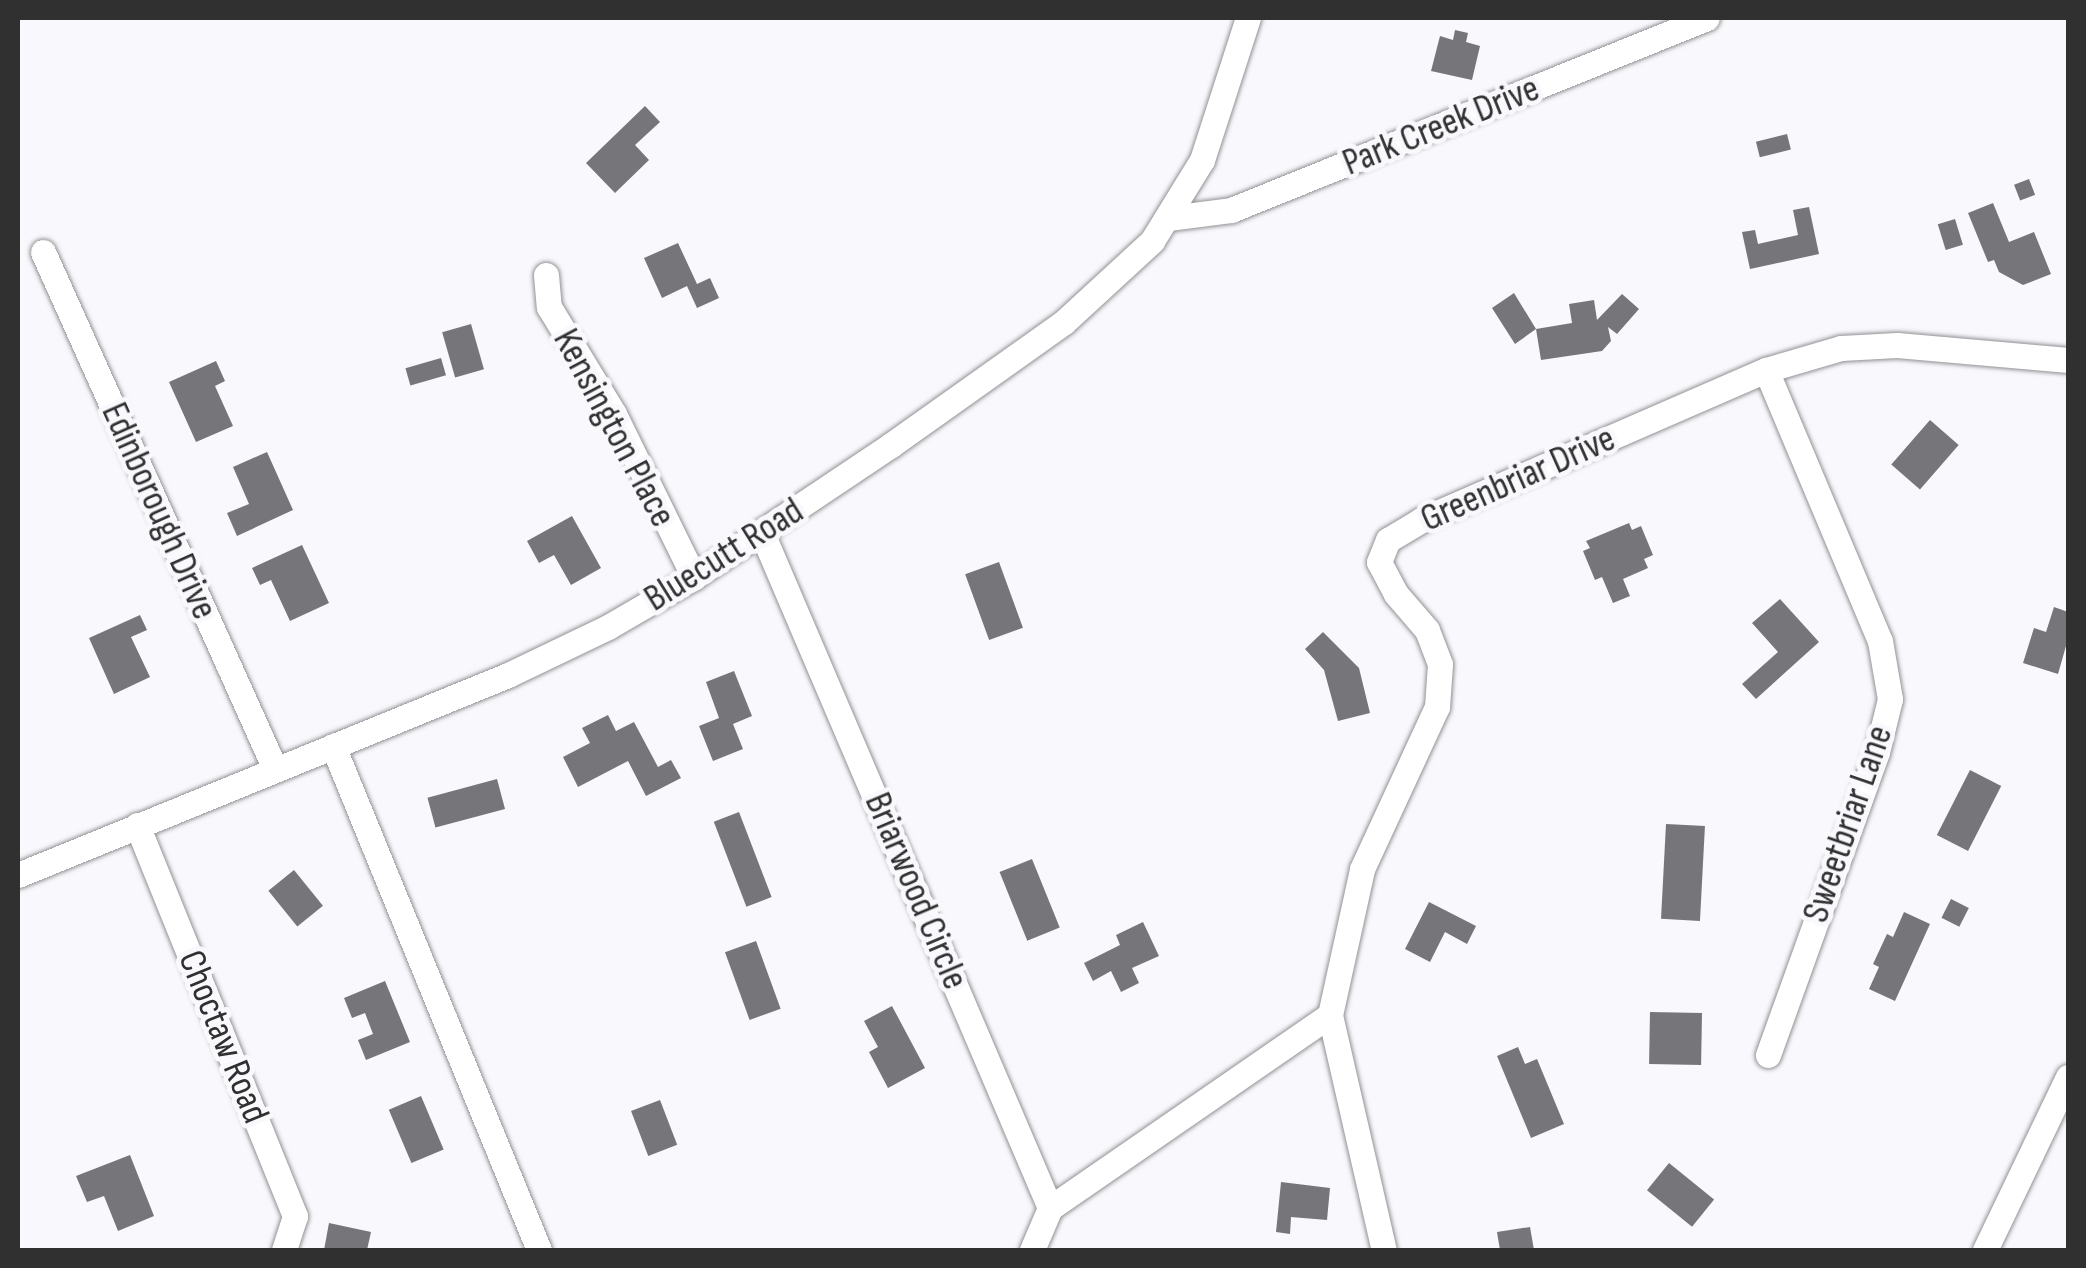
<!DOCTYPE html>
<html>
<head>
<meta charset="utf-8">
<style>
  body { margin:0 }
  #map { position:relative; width:2086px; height:1268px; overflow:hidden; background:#f9f8fc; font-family:"Sofia Sans Condensed",sans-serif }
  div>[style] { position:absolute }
  .building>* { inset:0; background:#767579; transform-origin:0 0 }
  .roads { filter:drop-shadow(0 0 2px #929195) drop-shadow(0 0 2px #929195) }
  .minor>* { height:25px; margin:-12.5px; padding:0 12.5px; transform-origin:12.5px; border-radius:12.5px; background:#fff }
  span { translate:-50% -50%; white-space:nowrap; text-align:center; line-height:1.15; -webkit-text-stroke:10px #f9f8fc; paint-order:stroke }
  .street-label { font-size:38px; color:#303031 }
  .frame { position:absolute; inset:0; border:20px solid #303031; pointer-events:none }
</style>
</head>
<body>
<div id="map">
  <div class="building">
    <div style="clip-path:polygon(1455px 30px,1468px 33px,1466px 42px,1480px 46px,1472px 80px,1431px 71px,1440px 36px,1453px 40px)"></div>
    <div style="clip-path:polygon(645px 106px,660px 122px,635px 145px,649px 160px,615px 193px,586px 163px)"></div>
    <div style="left:1787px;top:134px;width:16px;height:32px;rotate:76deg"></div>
    <div style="left:2029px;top:179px;width:17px;height:16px;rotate:69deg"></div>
    <div style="clip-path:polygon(1993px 203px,2009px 242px,2034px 232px,2051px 274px,2023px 285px,1999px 272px,1994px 260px,1988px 262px,1968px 213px)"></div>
    <div style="clip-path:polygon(1809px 207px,1819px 254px,1750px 269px,1742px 232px,1755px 230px,1758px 244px,1798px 235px,1793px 210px)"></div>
    <div style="left:1955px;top:219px;width:27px;height:18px;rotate:73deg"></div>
    <div style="clip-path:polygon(678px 243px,697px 284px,710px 278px,719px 298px,697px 308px,687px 286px,662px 298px,644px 258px)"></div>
    <div style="clip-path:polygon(1514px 293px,1536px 329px,1572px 323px,1569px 304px,1594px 300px,1597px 320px,1622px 294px,1639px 309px,1617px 334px,1608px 327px,1611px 341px,1602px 351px,1541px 360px,1536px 329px,1515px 344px,1492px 308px)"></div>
    <div style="left:471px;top:324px;width:47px;height:30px;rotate:74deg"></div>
    <div style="left:441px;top:358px;width:18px;height:37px;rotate:74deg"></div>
    <div style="clip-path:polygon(216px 361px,225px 381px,215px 386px,233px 426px,196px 442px,169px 382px)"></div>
    <div style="left:1930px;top:420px;width:38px;height:59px;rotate:41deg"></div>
    <div style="clip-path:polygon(267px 452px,293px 510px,237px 536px,227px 513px,249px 504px,233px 467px)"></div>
    <div style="clip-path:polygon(572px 516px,601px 568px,571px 585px,554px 555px,539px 563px,527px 541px)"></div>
    <div style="clip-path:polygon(1629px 523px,1632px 530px,1641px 526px,1653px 555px,1644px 559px,1648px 568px,1623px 579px,1630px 596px,1613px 603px,1602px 577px,1595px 580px,1583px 551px,1590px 548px,1586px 541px)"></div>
    <div style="clip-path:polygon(302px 545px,329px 603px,290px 621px,271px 580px,260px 585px,252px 568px)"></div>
    <div style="left:999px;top:562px;width:70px;height:36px;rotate:70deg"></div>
    <div style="clip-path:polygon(1780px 599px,1819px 642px,1756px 699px,1742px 684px,1778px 652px,1752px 623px)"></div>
    <div style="clip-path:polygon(2054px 607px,2068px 612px,2068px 639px,2058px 674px,2023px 663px,2034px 628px,2046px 632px)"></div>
    <div style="clip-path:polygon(140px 615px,147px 630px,131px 637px,150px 677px,114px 694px,89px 638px)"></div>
    <div style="clip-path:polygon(1323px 632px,1359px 668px,1370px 713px,1338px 721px,1324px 670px,1305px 649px)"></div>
    <div style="clip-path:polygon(734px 671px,752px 716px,733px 724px,743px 749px,713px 761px,699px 726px,719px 718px,706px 682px)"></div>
    <div style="clip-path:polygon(608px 715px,616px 731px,634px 722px,658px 767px,671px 760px,681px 778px,646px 796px,628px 761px,578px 787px,563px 757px,590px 743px,582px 728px)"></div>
    <div style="left:1970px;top:770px;width:35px;height:73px;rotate:27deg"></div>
    <div style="left:497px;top:779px;width:31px;height:72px;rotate:75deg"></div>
    <div style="left:739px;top:812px;width:91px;height:27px;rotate:69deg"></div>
    <div style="left:1666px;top:824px;width:39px;height:95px;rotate:3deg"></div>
    <div style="left:1032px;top:859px;width:74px;height:35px;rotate:68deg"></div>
    <div style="left:294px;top:870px;width:46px;height:33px;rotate:51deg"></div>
    <div style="left:1951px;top:899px;width:20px;height:21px;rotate:27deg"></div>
    <div style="clip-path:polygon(1429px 902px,1476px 926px,1467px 944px,1445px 932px,1430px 962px,1405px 949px)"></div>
    <div style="clip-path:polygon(1904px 912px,1930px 924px,1895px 1001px,1869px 989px,1879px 967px,1873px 964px,1887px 934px,1893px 937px)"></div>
    <div style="clip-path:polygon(1143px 922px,1159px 956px,1132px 968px,1139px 983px,1121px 992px,1111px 971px,1093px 981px,1084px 963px,1120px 945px,1116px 935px)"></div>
    <div style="left:756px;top:941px;width:72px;height:33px;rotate:70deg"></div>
    <div style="clip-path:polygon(385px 981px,410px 1042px,366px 1060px,358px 1040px,373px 1034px,365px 1013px,352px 1018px,344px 998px)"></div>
    <div style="clip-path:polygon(892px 1006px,925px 1068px,888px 1088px,869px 1052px,878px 1047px,864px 1021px)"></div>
    <div style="left:1650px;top:1012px;width:52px;height:52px;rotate:1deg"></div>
    <div style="clip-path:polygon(1518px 1047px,1525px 1064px,1537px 1059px,1564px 1124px,1531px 1138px,1497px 1056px)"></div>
    <div style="left:421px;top:1096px;width:58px;height:35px;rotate:67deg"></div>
    <div style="left:660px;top:1100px;width:48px;height:31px;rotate:69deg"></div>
    <div style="clip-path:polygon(130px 1155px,154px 1216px,118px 1231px,104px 1196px,87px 1202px,76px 1176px)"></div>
    <div style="left:1669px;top:1163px;width:58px;height:35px;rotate:39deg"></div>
    <div style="clip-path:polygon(1281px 1182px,1330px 1188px,1327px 1220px,1291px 1217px,1290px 1234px,1276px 1232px)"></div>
    <div style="clip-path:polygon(329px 1223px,371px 1232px,367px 1250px,324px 1250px)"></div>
    <div style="clip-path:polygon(1530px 1227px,1534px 1250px,1500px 1250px,1497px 1232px)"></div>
  </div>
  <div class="roads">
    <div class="minor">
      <div style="left:1169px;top:218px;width:63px;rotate:-7.4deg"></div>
      <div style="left:1231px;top:210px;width:513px;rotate:-21.97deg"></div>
      <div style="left:43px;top:252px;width:567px;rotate:65.83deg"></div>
      <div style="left:546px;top:275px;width:32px;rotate:85deg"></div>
      <div style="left:549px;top:307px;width:125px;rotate:58.7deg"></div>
      <div style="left:614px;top:414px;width:182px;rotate:63.9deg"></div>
      <div style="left:1766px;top:370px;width:294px;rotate:67.2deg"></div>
      <div style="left:1880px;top:641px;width:59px;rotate:80.2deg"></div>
      <div style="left:1890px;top:699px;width:55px;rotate:103.8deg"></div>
      <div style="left:1877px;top:752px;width:322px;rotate:109.8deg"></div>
      <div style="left:762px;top:533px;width:734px;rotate:66.89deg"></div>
      <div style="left:1050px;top:1208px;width:46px;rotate:113.2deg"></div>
      <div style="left:333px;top:746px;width:544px;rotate:67.77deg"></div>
      <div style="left:137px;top:825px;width:422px;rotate:68deg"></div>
      <div style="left:295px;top:1216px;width:36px;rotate:108deg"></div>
      <div style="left:18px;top:875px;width:529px;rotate:-22.2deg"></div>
      <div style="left:508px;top:675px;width:111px;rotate:-25.6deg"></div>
      <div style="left:608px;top:627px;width:99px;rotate:-30.2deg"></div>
      <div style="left:694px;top:577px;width:237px;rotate:-33.8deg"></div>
      <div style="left:891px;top:445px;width:212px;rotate:-35.4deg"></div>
      <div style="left:1064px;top:322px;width:120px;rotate:-42.6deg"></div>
      <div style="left:1152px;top:241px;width:95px;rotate:-58.3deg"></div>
      <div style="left:1202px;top:160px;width:149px;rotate:-72.1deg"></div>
      <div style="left:1330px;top:1015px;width:241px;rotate:77.1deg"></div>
      <div style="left:1050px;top:1208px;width:340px;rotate:-34.6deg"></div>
      <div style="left:1330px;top:1015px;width:149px;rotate:-77.6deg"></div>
      <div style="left:1362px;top:869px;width:179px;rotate:-65.2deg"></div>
      <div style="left:1437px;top:707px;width:43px;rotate:-86deg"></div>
      <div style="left:1440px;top:664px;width:36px;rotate:-111deg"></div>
      <div style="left:1427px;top:630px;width:48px;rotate:-130.7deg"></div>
      <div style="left:1396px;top:594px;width:36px;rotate:-118deg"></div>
      <div style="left:1379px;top:562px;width:24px;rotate:-68deg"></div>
      <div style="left:1388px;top:540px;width:39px;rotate:-31deg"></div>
      <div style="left:1421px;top:520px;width:376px;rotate:-23.5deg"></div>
      <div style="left:1766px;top:370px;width:78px;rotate:-16.3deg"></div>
      <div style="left:1841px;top:348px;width:56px;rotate:-3.1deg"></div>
      <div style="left:1897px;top:345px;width:172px;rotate:5deg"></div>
      <div style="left:1985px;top:1250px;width:192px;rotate:-64.4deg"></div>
    </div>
  </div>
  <div class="street-label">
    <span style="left:1441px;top:126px;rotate:-22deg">Park Creek Drive</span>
    <span style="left:614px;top:428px;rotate:62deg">Kensington Place</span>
    <span style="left:1518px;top:479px;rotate:-24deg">Greenbriar Drive</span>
    <span style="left:159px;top:511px;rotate:66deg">Edinborough Drive</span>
    <span style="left:724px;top:555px;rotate:-32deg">Bluecutt Road</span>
    <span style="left:1848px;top:824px;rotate:-71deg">Sweetbriar Lane</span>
    <span style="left:916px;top:891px;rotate:67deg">Briarwood Circle</span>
    <span style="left:223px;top:1037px;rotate:68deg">Choctaw Road</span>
  </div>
  <div class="frame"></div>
</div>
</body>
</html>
